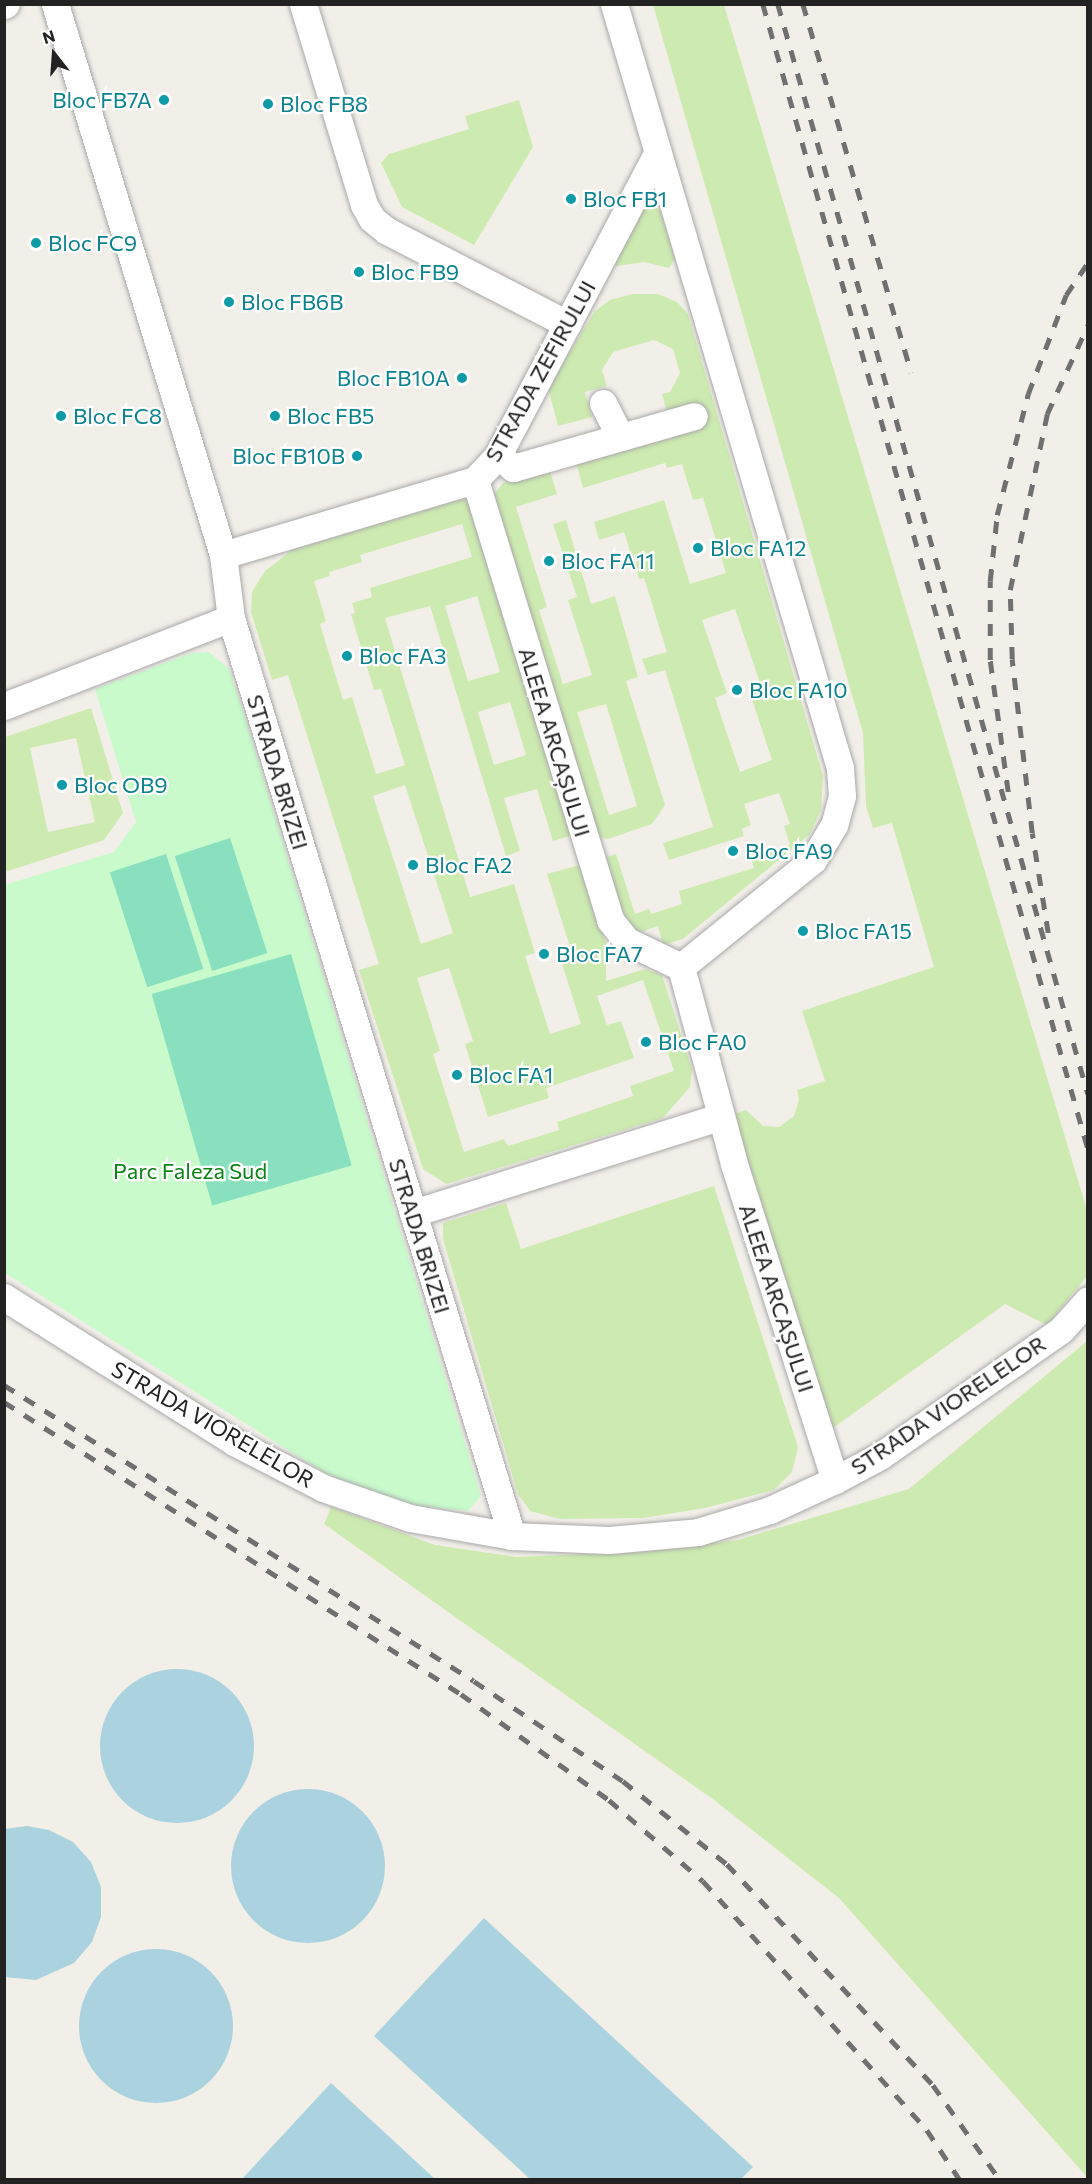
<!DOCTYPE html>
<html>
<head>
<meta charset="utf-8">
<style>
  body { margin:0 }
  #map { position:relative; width:1092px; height:2184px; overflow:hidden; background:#f2efe9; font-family:Commissioner,sans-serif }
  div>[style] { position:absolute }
  .grass>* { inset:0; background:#cdebb0 }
  .park>* { inset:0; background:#c8facc }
  .pitch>* { inset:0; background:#88e0be; transform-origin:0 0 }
  .water>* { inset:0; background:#aad3df }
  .round { border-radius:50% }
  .roads { filter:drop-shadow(0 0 2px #a9a9a9) drop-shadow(0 0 2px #a9a9a9) }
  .minor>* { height:27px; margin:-13.5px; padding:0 13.5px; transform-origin:13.5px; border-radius:13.5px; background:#fff }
  .rail>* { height:4.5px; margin-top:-2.25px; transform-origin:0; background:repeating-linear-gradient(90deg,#707070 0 12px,transparent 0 24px) }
  .dots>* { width:16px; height:16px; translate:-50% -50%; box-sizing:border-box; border:3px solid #fff; border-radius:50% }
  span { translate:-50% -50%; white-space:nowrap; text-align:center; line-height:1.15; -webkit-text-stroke:4.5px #fff; paint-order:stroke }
  .culture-label { font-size:22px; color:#0d838f }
  .right { translate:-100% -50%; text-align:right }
  .left { translate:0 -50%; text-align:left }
  .street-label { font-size:22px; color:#222 }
  .park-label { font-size:22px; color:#0c8416 }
  .frame { position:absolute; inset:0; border:6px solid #222; pointer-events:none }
  .north { position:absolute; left:24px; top:24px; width:60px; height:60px; -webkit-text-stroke:4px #fff; paint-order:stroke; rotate:343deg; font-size:16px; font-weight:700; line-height:24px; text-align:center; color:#222 }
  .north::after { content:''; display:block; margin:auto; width:21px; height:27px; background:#222; clip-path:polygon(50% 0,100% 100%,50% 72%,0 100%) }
</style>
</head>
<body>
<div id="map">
  <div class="grass">
    <div style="clip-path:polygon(653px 5px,724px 5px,1087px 1210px,1087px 1276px,1047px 1325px,1005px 1304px,833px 1428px,731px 1115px,746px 1110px,763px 1126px,779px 1127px,794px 1116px,799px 1100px,797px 1090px,825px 1081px,802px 1011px,934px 967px,892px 823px,873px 828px,866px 806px,863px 733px)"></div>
    <div style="clip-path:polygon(519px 100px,533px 147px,474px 245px,402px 207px,381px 163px,389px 154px,469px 129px,465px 116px)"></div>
    <div style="clip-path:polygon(644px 205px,653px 205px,660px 211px,675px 258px,669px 268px,644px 262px,617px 266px,613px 261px)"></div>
    <div style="clip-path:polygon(evenodd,632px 294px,658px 294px,677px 302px,688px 314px,823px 776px,821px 810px,810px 834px,683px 939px,663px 945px,658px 926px,638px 933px,624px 918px,597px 860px,616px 854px,635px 914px,649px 909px,651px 914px,682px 904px,679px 891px,754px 868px,751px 858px,790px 845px,784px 826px,790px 824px,779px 793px,744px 804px,751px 825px,742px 829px,744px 836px,669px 860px,663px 843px,713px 827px,665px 670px,648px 675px,642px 659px,667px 652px,644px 578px,639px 579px,624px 532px,599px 540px,594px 522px,664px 500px,690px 584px,726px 573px,703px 498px,693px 500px,682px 464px,667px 468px,665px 463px,583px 488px,576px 462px,673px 432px,662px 394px,670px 392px,680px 373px,673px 349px,654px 340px,613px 352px,602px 370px,607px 386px,585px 392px,592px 417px,558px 426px,548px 388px,595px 311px,610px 300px,632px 294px,735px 609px,760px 683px,748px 687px,772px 760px,740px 772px,715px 698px,727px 693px,702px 620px,735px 609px)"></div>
    <div style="clip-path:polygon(evenodd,549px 468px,557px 494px,516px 507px,547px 607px,539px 610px,563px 684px,592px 675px,568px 600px,577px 597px,553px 524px,566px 520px,591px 604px,615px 596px,638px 677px,626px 681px,665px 805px,652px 824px,608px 839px,598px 837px,493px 496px,503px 483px,549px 468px,606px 704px,637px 806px,609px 815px,577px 712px,606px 704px)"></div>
    <div style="clip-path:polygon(evenodd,462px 499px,474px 504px,573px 835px,553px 841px,537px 789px,504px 798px,520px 851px,506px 856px,430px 606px,385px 618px,470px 897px,514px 884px,535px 953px,525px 956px,550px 1034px,581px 1024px,558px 951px,570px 947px,547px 874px,579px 865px,606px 943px,606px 981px,645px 969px,662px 975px,692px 1069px,690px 1087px,663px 1118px,446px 1184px,423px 1169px,359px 970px,379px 964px,288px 675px,272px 680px,251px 612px,252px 592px,265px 571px,292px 550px,462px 499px,462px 524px,472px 557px,370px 588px,372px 597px,352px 603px,355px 613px,351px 614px,374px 690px,381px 689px,405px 765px,376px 774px,352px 697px,343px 700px,320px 624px,326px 621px,314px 581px,330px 576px,329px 572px,362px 562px,360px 555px,462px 524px,462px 499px,477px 596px,500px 672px,468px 681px,445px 606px,477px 596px,462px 499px,510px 702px,526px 755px,494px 765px,478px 712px,510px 702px,462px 499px,405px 785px,453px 933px,421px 944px,373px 796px,405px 785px,462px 499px,449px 968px,473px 1041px,465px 1044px,488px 1117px,549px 1098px,546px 1088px,634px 1058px,621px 1021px,607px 1025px,597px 996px,643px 980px,674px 1071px,630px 1086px,633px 1096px,557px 1122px,559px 1130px,508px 1146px,504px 1139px,464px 1152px,433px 1054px,440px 1051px,417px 978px,449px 968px)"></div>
    <div style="clip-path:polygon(evenodd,91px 708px,123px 813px,104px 840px,5px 872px,5px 737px,91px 708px,76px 738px,95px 822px,48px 832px,30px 748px,76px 738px)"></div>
    <div style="clip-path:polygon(714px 1186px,798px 1447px,792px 1472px,774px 1490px,705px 1508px,643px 1518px,560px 1519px,530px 1511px,518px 1494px,443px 1239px,443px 1223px,506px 1203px,521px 1249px)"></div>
    <div style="clip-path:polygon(1087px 1341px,1087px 2177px,839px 1898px,714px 1800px,324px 1524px,331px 1507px,435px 1545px,516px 1557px,639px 1552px,738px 1540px,909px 1489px)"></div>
  </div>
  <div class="park">
    <div style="clip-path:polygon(209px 652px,229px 669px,243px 711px,481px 1496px,468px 1511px,412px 1505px,331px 1477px,5px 1273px,4px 885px,114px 852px,136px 822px,95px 689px,192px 653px)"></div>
  </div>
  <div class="pitch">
    <div style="left:230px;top:838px;width:121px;height:58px;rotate:72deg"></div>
    <div style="left:166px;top:854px;width:121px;height:59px;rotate:72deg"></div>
    <div style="left:291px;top:954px;width:220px;height:145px;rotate:74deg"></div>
  </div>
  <div class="water">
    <div class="round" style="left:100px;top:1669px;width:154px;height:154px"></div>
    <div class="round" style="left:231px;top:1789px;width:154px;height:154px"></div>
    <div style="clip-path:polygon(27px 1826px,49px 1830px,73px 1842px,91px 1862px,101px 1887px,101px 1917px,92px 1942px,74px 1963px,36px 1980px,5px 1977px,5px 1829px)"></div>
    <div style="clip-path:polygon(484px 1918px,753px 2167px,741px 2179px,530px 2179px,374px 2036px)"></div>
    <div class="round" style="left:79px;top:1949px;width:154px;height:154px"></div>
    <div style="clip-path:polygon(331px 2083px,435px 2179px,242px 2179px)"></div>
  </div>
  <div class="roads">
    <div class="minor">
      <div style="left:55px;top:4px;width:576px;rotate:73.04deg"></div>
      <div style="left:223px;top:555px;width:64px;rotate:82.8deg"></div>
      <div style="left:231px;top:618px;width:960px;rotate:72.98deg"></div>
      <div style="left:303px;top:4px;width:210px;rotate:73.1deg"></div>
      <div style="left:364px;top:205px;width:16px;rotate:60deg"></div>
      <div style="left:372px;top:219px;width:19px;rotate:39deg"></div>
      <div style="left:387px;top:231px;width:203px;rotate:27.3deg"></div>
      <div style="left:614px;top:4px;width:797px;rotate:73.52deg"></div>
      <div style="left:840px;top:768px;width:28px;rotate:86deg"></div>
      <div style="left:842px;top:796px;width:30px;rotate:105deg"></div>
      <div style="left:834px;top:825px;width:41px;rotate:121deg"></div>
      <div style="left:813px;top:860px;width:170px;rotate:141deg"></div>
      <div style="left:4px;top:5px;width:2px;rotate:-27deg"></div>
      <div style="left:603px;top:403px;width:38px;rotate:63deg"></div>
      <div style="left:498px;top:455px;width:20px;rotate:41deg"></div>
      <div style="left:513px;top:468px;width:188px;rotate:-16deg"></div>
      <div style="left:475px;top:480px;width:460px;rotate:72.9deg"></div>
      <div style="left:610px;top:920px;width:27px;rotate:51deg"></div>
      <div style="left:627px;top:941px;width:60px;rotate:25.7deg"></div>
      <div style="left:223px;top:555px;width:263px;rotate:-16.6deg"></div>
      <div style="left:475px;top:480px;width:34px;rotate:-47deg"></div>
      <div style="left:498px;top:455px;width:340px;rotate:-62.2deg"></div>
      <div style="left:4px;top:706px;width:243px;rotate:-21.2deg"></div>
      <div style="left:681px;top:967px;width:204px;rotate:74.9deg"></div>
      <div style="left:734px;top:1164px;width:332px;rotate:72.3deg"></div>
      <div style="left:413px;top:1213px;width:322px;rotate:-17.4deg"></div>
      <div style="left:4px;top:1297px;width:272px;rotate:32.2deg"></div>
      <div style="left:234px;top:1442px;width:100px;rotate:27.3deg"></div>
      <div style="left:323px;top:1488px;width:92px;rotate:19deg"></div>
      <div style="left:410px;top:1518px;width:104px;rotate:10deg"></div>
      <div style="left:512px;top:1536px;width:97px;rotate:2.4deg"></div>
      <div style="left:609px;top:1540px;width:89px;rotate:-5.1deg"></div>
      <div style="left:698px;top:1532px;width:75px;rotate:-17deg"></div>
      <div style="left:770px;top:1510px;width:72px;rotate:-24.8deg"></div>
      <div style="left:835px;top:1480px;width:51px;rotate:-28.1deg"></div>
      <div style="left:880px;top:1456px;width:163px;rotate:-34.8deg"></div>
      <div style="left:1014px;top:1363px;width:57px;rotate:-35.1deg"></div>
      <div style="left:1061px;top:1330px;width:40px;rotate:-48deg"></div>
    </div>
  </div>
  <div class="rail">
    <div style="left:763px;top:4px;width:1190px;rotate:74.15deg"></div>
    <div style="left:778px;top:4px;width:1133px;rotate:74.12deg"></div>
    <div style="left:803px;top:4px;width:384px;rotate:73.6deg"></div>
    <div style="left:1008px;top:792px;width:133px;rotate:-97.8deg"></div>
    <div style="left:990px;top:660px;width:79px;rotate:-90deg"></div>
    <div style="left:990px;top:581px;width:66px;rotate:-83.9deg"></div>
    <div style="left:997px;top:515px;width:125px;rotate:-75.6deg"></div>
    <div style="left:1028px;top:394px;width:106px;rotate:-69deg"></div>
    <div style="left:1066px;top:295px;width:40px;rotate:-56deg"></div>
    <div style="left:1048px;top:933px;width:101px;rotate:-99.1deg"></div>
    <div style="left:1032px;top:833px;width:175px;rotate:-96.6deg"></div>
    <div style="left:1012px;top:659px;width:69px;rotate:-91.7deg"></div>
    <div style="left:1010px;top:590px;width:180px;rotate:-78.1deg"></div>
    <div style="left:1047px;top:414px;width:98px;rotate:-65.3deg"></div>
    <div style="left:4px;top:1385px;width:555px;rotate:32.2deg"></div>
    <div style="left:474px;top:1681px;width:179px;rotate:33.9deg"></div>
    <div style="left:623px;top:1781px;width:133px;rotate:38.6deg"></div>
    <div style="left:727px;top:1864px;width:302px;rotate:47deg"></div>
    <div style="left:933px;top:2085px;width:116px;rotate:54.8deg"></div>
    <div style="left:4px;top:1402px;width:542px;rotate:32.58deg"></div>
    <div style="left:461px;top:1694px;width:182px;rotate:35.6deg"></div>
    <div style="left:609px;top:1800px;width:124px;rotate:40.8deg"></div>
    <div style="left:703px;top:1881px;width:335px;rotate:48deg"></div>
    <div style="left:927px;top:2130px;width:60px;rotate:56.6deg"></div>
  </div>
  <div class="dots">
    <div style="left:164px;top:100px;background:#0f9aa8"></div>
    <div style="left:268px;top:104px;background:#0f9aa8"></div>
    <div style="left:571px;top:199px;background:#0f9aa8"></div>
    <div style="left:36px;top:243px;background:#0f9aa8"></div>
    <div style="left:359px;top:272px;background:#0f9aa8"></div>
    <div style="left:229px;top:302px;background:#0f9aa8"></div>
    <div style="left:462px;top:378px;background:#0f9aa8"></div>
    <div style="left:61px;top:416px;background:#0f9aa8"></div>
    <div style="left:275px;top:416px;background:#0f9aa8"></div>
    <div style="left:357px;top:456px;background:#0f9aa8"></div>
    <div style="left:698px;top:548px;background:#0f9aa8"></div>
    <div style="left:549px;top:561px;background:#0f9aa8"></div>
    <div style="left:347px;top:656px;background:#0f9aa8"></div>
    <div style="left:737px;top:690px;background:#0f9aa8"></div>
    <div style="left:62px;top:785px;background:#0f9aa8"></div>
    <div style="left:733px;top:851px;background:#0f9aa8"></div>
    <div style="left:413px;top:865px;background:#0f9aa8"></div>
    <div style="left:803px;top:931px;background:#0f9aa8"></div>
    <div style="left:544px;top:954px;background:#0f9aa8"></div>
    <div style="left:646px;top:1042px;background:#0f9aa8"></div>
    <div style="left:457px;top:1075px;background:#0f9aa8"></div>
  </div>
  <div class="culture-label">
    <span class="right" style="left:152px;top:100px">Bloc FB7A</span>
    <span class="left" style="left:280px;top:104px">Bloc FB8</span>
    <span class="left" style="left:583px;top:199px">Bloc FB1</span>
    <span class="left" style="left:48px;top:243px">Bloc FC9</span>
    <span class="left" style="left:371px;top:272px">Bloc FB9</span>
    <span class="left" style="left:241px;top:302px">Bloc FB6B</span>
    <span class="right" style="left:450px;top:378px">Bloc FB10A</span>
    <span class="left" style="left:73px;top:416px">Bloc FC8</span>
    <span class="left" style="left:287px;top:416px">Bloc FB5</span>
    <span class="right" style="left:345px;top:456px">Bloc FB10B</span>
    <span class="left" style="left:710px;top:548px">Bloc FA12</span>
    <span class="left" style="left:561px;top:561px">Bloc FA11</span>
    <span class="left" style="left:359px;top:656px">Bloc FA3</span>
    <span class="left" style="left:749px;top:690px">Bloc FA10</span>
    <span class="left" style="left:74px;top:785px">Bloc OB9</span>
    <span class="left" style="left:745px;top:851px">Bloc FA9</span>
    <span class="left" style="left:425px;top:865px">Bloc FA2</span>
    <span class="left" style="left:815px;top:931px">Bloc FA15</span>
    <span class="left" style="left:556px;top:954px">Bloc FA7</span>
    <span class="left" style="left:658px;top:1042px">Bloc FA0</span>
    <span class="left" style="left:469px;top:1075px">Bloc FA1</span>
  </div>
  <div class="street-label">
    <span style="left:540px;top:371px;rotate:-61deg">STRADA ZEFIRULUI</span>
    <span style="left:555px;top:742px;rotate:73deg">ALEEA ARCAȘULUI</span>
    <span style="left:278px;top:772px;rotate:73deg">STRADA BRIZEI</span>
    <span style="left:420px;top:1236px;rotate:73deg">STRADA BRIZEI</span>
    <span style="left:777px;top:1298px;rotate:72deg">ALEEA ARCAȘULUI</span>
    <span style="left:948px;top:1405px;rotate:-34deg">STRADA VIORELELOR</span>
    <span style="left:213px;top:1424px;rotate:30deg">STRADA VIORELELOR</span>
  </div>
  <div class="park-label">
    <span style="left:190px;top:1171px">Parc Faleza Sud</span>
  </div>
  <div class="frame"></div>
  <div class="north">N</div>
</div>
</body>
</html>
